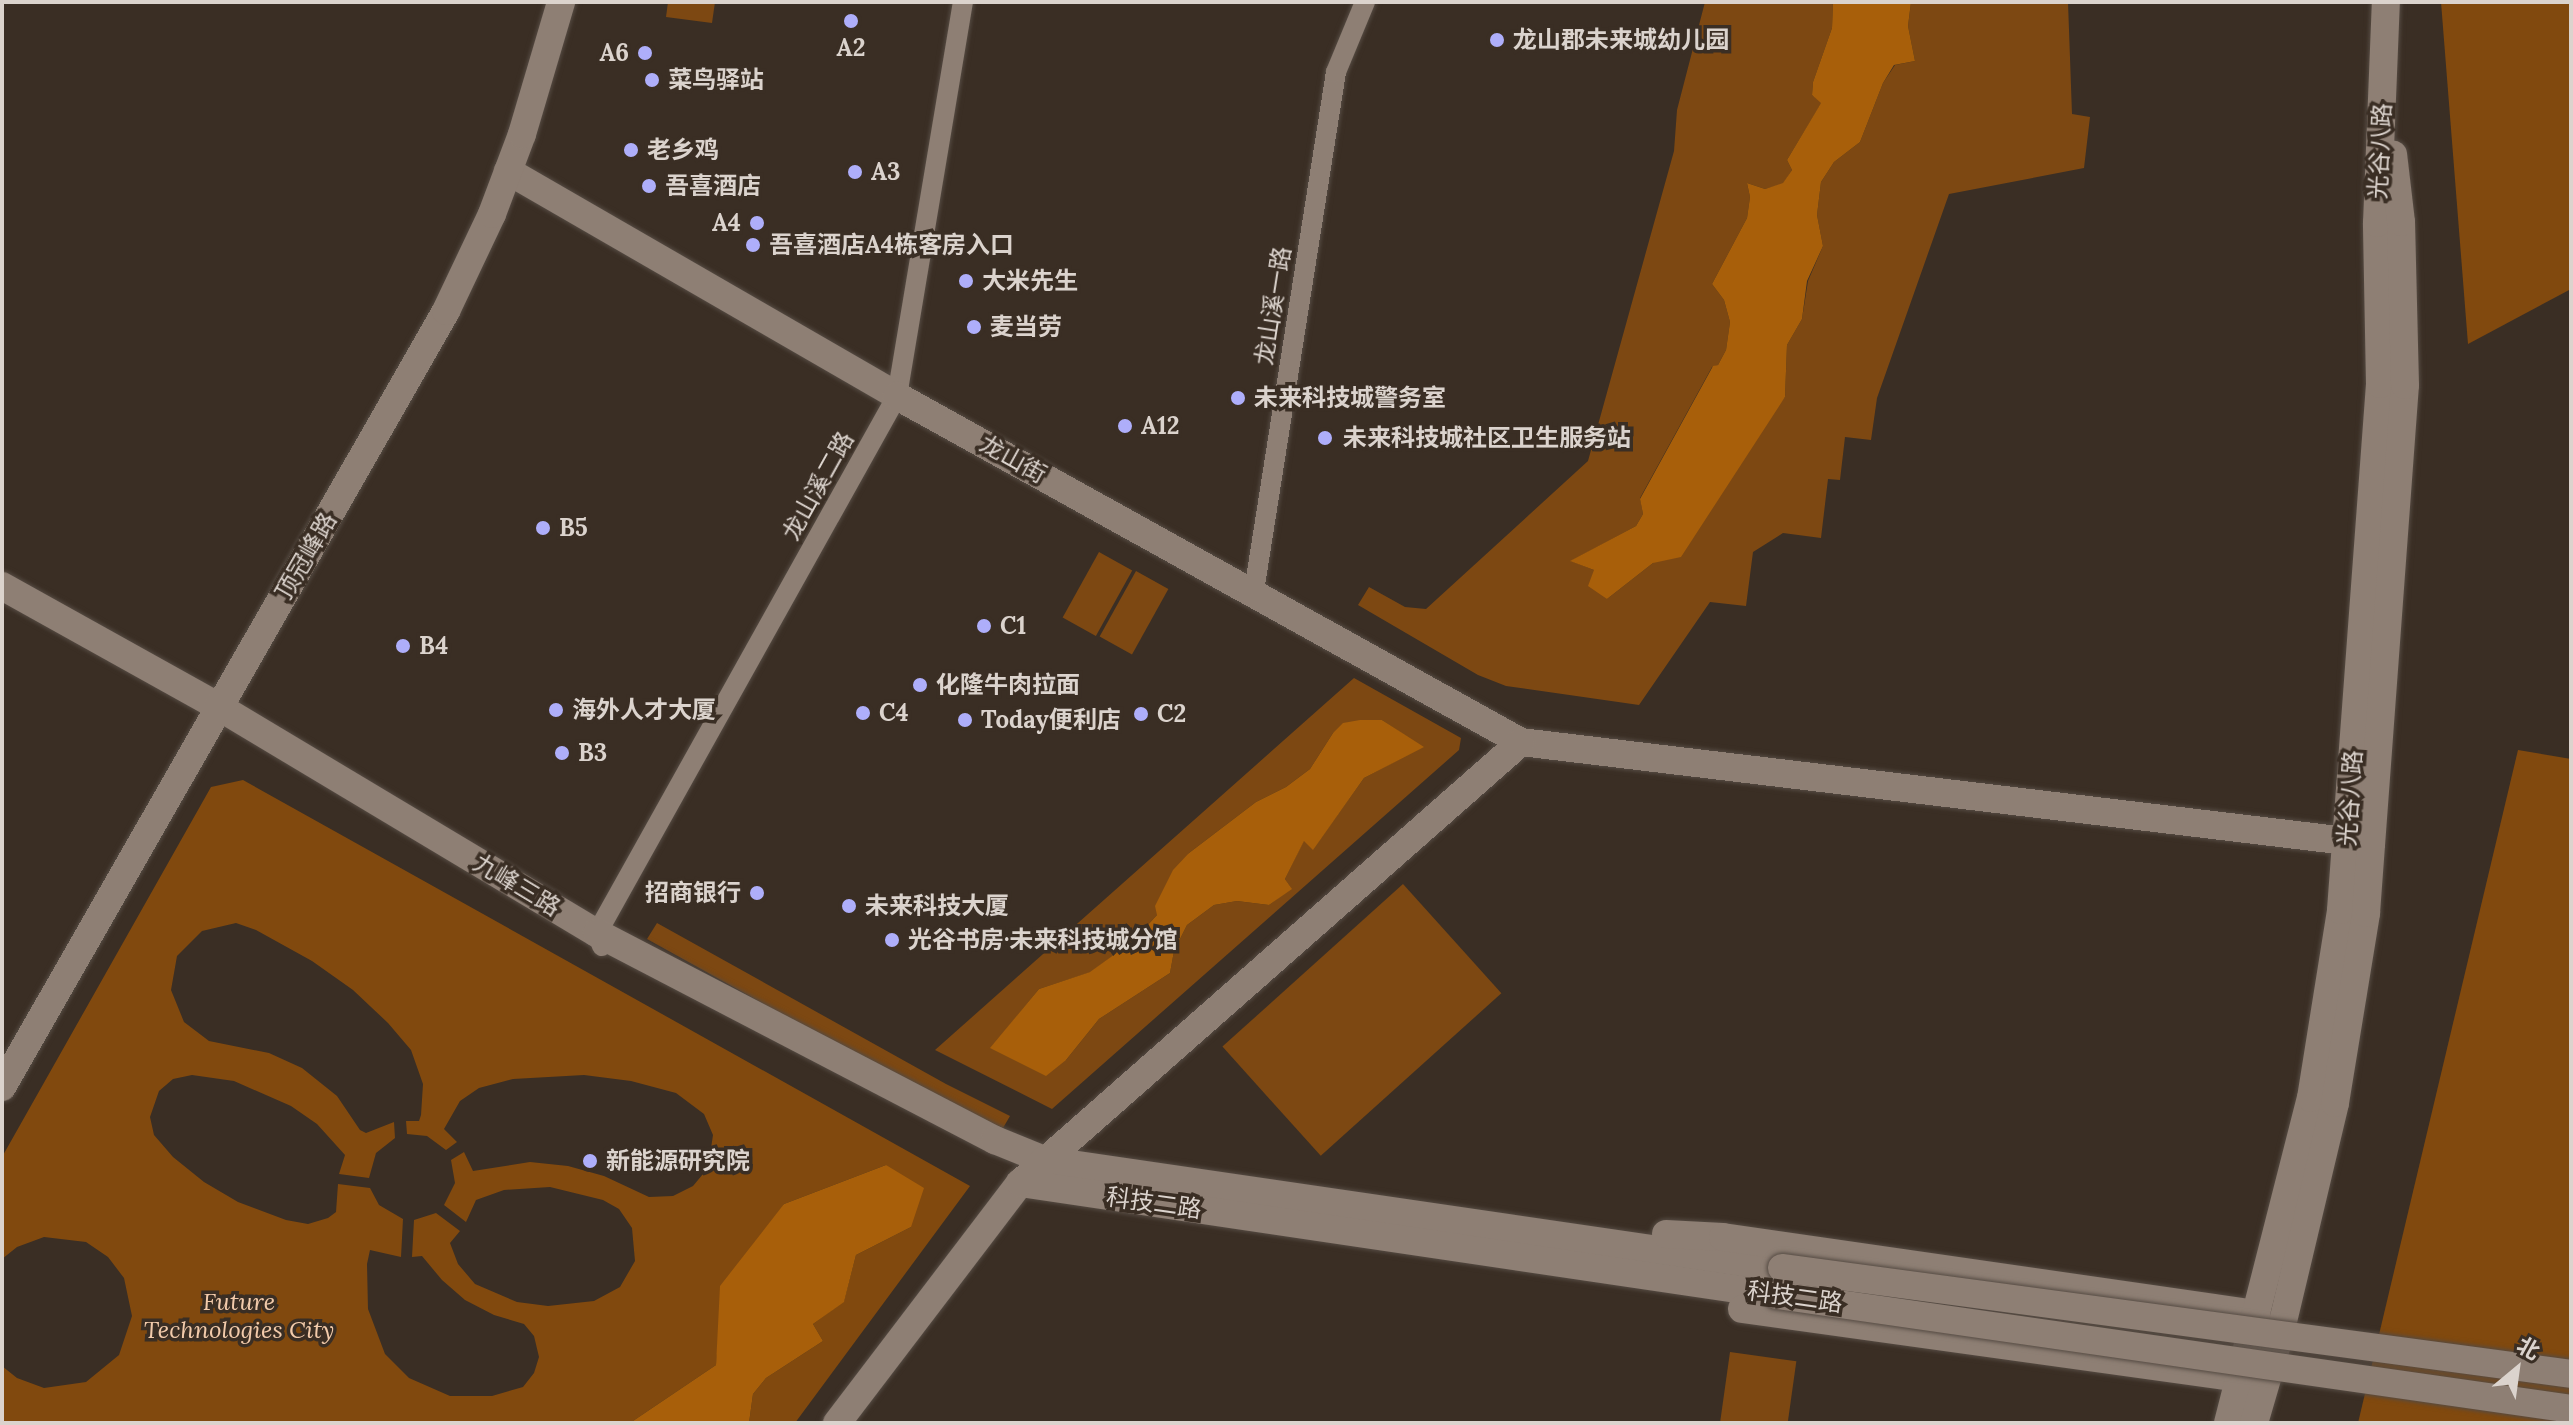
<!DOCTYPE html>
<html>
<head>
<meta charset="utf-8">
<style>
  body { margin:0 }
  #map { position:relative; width:2573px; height:1425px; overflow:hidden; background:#3a2e24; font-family:Lora,"Noto Sans SC",serif }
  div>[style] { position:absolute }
  .green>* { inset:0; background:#7d4812; transform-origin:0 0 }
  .forest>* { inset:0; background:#81490e }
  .water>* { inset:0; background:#a85f0a }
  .roads { filter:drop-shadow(0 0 2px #554b43) drop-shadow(0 0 2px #554b43) }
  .street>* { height:20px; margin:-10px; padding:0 10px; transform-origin:10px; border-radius:10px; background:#8e7f74 }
  .secondary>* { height:28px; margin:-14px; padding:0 14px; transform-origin:14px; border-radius:14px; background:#8e7f74 }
  .bridges { filter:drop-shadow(0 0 2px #554b43) drop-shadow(0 0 2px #554b43) }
  .secondary-bridge>* { height:28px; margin:-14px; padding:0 14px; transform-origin:14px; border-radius:14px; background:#8e7f74 }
  .dots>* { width:22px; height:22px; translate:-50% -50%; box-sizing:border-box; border:4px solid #3a2e24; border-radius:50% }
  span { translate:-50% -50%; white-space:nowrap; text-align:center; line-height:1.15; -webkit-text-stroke:7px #3a2e24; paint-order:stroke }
  .poi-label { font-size:24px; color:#dbd3cd; font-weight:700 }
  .left { translate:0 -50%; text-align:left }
  .right { translate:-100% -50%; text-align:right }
  .street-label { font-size:24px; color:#dbd3cd }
  .park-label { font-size:24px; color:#f3cbab; font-style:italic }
  .frame { position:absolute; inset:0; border:4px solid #dbd3cd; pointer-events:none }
  .north { position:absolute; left:2477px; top:1329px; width:80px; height:80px; -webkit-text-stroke:6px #3a2e24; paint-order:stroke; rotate:29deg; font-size:22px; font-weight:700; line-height:32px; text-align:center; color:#dbd3cd }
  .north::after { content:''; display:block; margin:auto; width:28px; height:36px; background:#dbd3cd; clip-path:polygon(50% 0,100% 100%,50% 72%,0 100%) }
</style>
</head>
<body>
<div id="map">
  <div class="green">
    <div style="clip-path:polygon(668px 2px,715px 2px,712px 23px,666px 17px)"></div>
    <div style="clip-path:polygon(1705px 2px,1833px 2px,1832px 28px,1813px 82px,1812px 95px,1822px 102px,1787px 160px,1792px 170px,1783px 184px,1765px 189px,1747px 183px,1750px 197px,1747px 218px,1712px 284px,1724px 300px,1730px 322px,1726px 350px,1718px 365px,1712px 367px,1640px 498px,1643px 514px,1636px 526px,1571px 561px,1594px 570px,1607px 599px,1653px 563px,1785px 397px,1787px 345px,1802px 319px,1808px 281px,1823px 246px,1817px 215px,1821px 182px,1834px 162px,1860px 142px,1883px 83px,1895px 65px,1915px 61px,1908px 26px,1911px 2px,2068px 2px,2072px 114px,2090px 117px,2084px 168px,1949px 194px,1877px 398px,1871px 440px,1845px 437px,1840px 480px,1828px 479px,1821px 538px,1783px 533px,1753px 552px,1746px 606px,1710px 602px,1639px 705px,1506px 686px,1478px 675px,1358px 605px,1369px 587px,1405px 607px,1426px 609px,1588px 461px,1674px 151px,1677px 110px)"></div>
    <div style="left:1099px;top:552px;width:38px;height:75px;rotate:29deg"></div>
    <div style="left:1136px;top:571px;width:37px;height:75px;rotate:29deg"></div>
    <div style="clip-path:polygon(evenodd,1354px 678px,1461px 738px,1459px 750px,1052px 1109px,935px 1050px,1354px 678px,1382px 720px,1422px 747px,1364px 778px,1313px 849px,1304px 840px,1285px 879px,1291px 888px,1269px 905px,1237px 901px,1214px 905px,1187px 925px,1174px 951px,1170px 973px,1099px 1019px,1066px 1060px,991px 1048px,1039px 989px,1091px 972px,1133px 941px,1157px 915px,1189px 853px,1256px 802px,1286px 787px,1310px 769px,1333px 733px,1382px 720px)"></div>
    <div style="left:1403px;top:884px;width:147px;height:243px;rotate:48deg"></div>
    <div style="clip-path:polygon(657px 923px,946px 1084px,1010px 1116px,1003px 1128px,949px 1107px,647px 939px)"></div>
    <div style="left:1730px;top:1352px;width:67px;height:72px;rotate:8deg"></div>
  </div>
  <div class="forest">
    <div style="clip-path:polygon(2441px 2px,2571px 2px,2571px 289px,2468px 344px)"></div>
    <div style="clip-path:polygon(2518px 750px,2571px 759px,2571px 1423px,2358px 1423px)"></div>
    <div style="clip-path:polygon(evenodd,243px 780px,970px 1186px,795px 1423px,749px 1423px,753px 1394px,766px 1378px,823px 1341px,813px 1324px,844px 1301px,856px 1255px,911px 1227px,886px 1165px,784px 1204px,719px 1330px,716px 1365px,630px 1423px,2px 1423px,2px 1366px,17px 1378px,44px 1388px,86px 1382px,119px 1355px,132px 1316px,124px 1278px,108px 1257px,86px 1242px,44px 1237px,17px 1247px,2px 1259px,2px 1157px,211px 787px,243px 780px,236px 923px,256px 930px,312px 961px,353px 990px,388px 1023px,411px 1050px,423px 1084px,421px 1115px,419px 1121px,406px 1121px,407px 1134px,427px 1136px,446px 1150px,457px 1142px,444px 1129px,460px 1101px,479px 1088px,513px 1079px,584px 1075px,631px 1081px,676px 1093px,704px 1114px,713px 1135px,708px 1168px,693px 1186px,673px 1196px,649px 1197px,604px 1176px,568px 1166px,530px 1162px,473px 1171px,464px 1152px,451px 1160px,455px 1183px,444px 1205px,466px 1222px,476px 1200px,504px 1190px,550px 1187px,603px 1200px,619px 1209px,632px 1228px,635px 1261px,620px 1287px,594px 1301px,548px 1306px,517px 1302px,475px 1284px,458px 1264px,450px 1243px,460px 1231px,436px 1213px,414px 1220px,412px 1257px,422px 1256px,442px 1280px,465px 1300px,494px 1315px,524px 1324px,534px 1336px,539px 1357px,534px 1373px,523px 1387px,492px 1396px,450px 1396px,409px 1378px,385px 1354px,368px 1309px,367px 1264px,370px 1250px,401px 1257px,403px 1219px,379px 1205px,370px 1188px,338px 1184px,336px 1212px,328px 1218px,308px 1224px,286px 1220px,238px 1202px,204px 1182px,173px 1157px,154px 1135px,150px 1117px,159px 1091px,173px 1079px,192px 1075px,234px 1081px,291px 1106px,317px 1124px,345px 1155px,339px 1174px,369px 1178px,376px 1153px,395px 1138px,394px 1122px,366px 1133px,360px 1130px,337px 1096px,302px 1068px,269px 1053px,209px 1041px,184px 1022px,171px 990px,177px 956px,202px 931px,236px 923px)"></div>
  </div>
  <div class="water">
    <div style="clip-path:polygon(1833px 2px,1911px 2px,1908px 26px,1915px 61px,1894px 65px,1883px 83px,1860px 142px,1834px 162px,1821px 182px,1817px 215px,1823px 246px,1807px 281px,1802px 319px,1787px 345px,1785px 397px,1681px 557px,1653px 563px,1607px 599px,1588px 586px,1594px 570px,1570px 561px,1636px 526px,1643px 514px,1640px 499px,1713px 366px,1718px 365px,1726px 350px,1730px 322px,1724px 300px,1712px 284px,1747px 218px,1750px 197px,1747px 183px,1765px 189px,1783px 183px,1792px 170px,1787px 160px,1821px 103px,1812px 95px,1813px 82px,1832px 28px)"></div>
    <div style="clip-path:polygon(1360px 720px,1382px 720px,1424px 747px,1364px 778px,1313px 850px,1304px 841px,1285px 879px,1292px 889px,1269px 905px,1237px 901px,1214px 905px,1187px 925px,1174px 951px,1170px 973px,1099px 1019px,1066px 1060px,1046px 1076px,990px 1048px,1039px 989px,1090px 972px,1133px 941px,1157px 915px,1155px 906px,1173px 870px,1189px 853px,1256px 802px,1286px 787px,1310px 769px,1333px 733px,1343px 723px)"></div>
    <div style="clip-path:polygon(886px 1165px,924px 1188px,911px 1227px,856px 1255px,844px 1302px,813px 1324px,823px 1341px,766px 1378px,753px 1394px,749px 1423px,630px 1423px,716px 1365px,720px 1286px,784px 1204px)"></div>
  </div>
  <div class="roads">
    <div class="street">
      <div style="left:1254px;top:591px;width:525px;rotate:-81.02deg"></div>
      <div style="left:1336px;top:72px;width:76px;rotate:-67.5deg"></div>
      <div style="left:602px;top:946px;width:14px;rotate:-111deg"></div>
      <div style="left:597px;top:933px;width:615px;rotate:-60.81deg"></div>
      <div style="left:897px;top:396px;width:399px;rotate:-80.5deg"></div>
    </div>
    <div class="secondary">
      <div style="left:508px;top:171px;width:449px;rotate:30deg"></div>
      <div style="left:897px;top:396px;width:714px;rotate:29.01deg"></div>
      <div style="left:1521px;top:742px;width:856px;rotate:6.84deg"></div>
      <div style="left:2px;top:586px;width:248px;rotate:29.1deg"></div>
      <div style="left:219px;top:707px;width:440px;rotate:30.9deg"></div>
      <div style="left:597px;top:933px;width:449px;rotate:27.5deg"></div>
      <div style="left:995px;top:1140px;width:53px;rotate:22.2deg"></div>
      <div style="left:1044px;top:1160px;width:746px;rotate:8.33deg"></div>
      <div style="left:2px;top:1087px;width:894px;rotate:-60.22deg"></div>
      <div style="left:446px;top:311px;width:107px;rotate:-64.6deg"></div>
      <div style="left:492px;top:214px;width:85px;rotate:-69.4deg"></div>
      <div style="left:522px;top:134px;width:138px;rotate:-73.5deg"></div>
      <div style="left:1020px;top:1183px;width:765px;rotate:8.42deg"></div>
      <div style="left:1666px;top:1234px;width:57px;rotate:3deg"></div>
      <div style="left:1723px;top:1237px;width:539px;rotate:8.22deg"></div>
      <div style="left:1742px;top:1309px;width:502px;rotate:7.9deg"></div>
      <div style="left:837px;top:1423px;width:302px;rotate:-52.7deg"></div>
      <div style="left:1020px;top:1183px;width:667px;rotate:-41.36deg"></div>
      <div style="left:2228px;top:1423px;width:335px;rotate:-75.7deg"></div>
      <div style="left:2311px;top:1098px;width:190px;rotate:-80.9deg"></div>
      <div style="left:2341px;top:910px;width:527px;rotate:-85.76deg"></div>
      <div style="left:2380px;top:384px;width:161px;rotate:-91.1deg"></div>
      <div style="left:2377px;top:223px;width:221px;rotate:-87.7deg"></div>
      <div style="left:2254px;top:1423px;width:93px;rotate:-73.7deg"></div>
      <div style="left:2280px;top:1334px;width:237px;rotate:-76.6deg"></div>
      <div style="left:2335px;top:1103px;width:193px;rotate:-80.7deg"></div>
      <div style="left:2366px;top:913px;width:529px;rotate:-85.78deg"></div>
      <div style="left:2405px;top:385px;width:163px;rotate:-91.4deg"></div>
      <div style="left:2401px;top:222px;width:68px;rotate:-96.7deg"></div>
    </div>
  </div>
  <div class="bridges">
    <div class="secondary-bridge">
      <div style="left:1782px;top:1268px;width:796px;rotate:7.65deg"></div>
      <div style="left:1777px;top:1295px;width:802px;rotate:8.17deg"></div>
    </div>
  </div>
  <div class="dots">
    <div style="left:851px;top:21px;background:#aeaefa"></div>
    <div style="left:1497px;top:40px;background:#aeaefa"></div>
    <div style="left:645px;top:53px;background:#aeaefa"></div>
    <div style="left:652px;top:80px;background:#aeaefa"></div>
    <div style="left:631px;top:150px;background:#aeaefa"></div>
    <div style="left:855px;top:172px;background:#aeaefa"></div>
    <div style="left:649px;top:186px;background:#aeaefa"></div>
    <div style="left:757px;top:223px;background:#aeaefa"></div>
    <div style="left:753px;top:245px;background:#aeaefa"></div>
    <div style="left:966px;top:281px;background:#aeaefa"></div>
    <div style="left:974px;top:327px;background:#aeaefa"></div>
    <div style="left:1238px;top:398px;background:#aeaefa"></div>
    <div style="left:1125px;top:426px;background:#aeaefa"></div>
    <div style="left:1325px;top:438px;background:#aeaefa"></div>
    <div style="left:543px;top:528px;background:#aeaefa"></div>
    <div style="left:984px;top:626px;background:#aeaefa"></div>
    <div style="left:403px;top:646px;background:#aeaefa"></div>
    <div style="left:920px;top:685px;background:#aeaefa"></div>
    <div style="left:556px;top:710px;background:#aeaefa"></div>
    <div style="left:863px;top:713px;background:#aeaefa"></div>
    <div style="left:1141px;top:714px;background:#aeaefa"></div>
    <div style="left:965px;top:720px;background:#aeaefa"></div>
    <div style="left:562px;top:753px;background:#aeaefa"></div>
    <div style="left:757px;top:893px;background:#aeaefa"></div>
    <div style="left:849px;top:906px;background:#aeaefa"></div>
    <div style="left:892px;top:940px;background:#aeaefa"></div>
    <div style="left:590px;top:1161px;background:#aeaefa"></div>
  </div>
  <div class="poi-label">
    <span class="left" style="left:1513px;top:40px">龙山郡未来城幼儿园</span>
    <span style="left:851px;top:48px">A2</span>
    <span class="right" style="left:629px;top:53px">A6</span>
    <span class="left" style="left:668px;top:80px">菜鸟驿站</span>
    <span class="left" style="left:647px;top:150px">老乡鸡</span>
    <span class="left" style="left:871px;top:172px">A3</span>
    <span class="left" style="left:665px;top:186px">吾喜酒店</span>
    <span class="right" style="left:741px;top:223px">A4</span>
    <span class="left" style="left:769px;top:245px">吾喜酒店A4栋客房入口</span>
    <span class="left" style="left:982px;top:281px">大米先生</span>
    <span class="left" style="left:990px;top:327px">麦当劳</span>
    <span class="left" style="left:1254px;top:398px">未来科技城警务室</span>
    <span class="left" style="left:1141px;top:426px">A12</span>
    <span class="left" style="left:1343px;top:438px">未来科技城社区卫生服务站</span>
    <span class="left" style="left:559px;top:528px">B5</span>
    <span class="left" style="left:1000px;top:626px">C1</span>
    <span class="left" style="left:419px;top:646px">B4</span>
    <span class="left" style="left:936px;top:685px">化隆牛肉拉面</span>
    <span class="left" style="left:572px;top:710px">海外人才大厦</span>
    <span class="left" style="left:879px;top:713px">C4</span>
    <span class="left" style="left:1157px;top:714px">C2</span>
    <span class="left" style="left:981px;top:720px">Today便利店</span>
    <span class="left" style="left:578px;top:753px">B3</span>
    <span class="right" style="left:741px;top:893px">招商银行</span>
    <span class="left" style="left:865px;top:906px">未来科技大厦</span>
    <span class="left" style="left:908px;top:940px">光谷书房·未来科技城分馆</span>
    <span class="left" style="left:606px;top:1161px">新能源研究院</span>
  </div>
  <div class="street-label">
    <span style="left:2380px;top:151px;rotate:-87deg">光谷八路</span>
    <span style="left:1273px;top:306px;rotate:-81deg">龙山溪一路</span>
    <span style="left:1013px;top:459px;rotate:29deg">龙山街</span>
    <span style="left:818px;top:486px;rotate:-61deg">龙山溪二路</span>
    <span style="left:306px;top:556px;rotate:-60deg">顶冠峰路</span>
    <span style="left:2350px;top:798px;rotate:-86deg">光谷八路</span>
    <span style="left:517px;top:885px;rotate:31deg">九峰三路</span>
    <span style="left:1154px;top:1203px;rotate:8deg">科技二路</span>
    <span style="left:1795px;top:1297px;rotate:8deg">科技二路</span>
  </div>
  <div class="park-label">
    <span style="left:239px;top:1316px">Future<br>Technologies City</span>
  </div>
  <div class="frame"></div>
  <div class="north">北</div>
</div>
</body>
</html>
